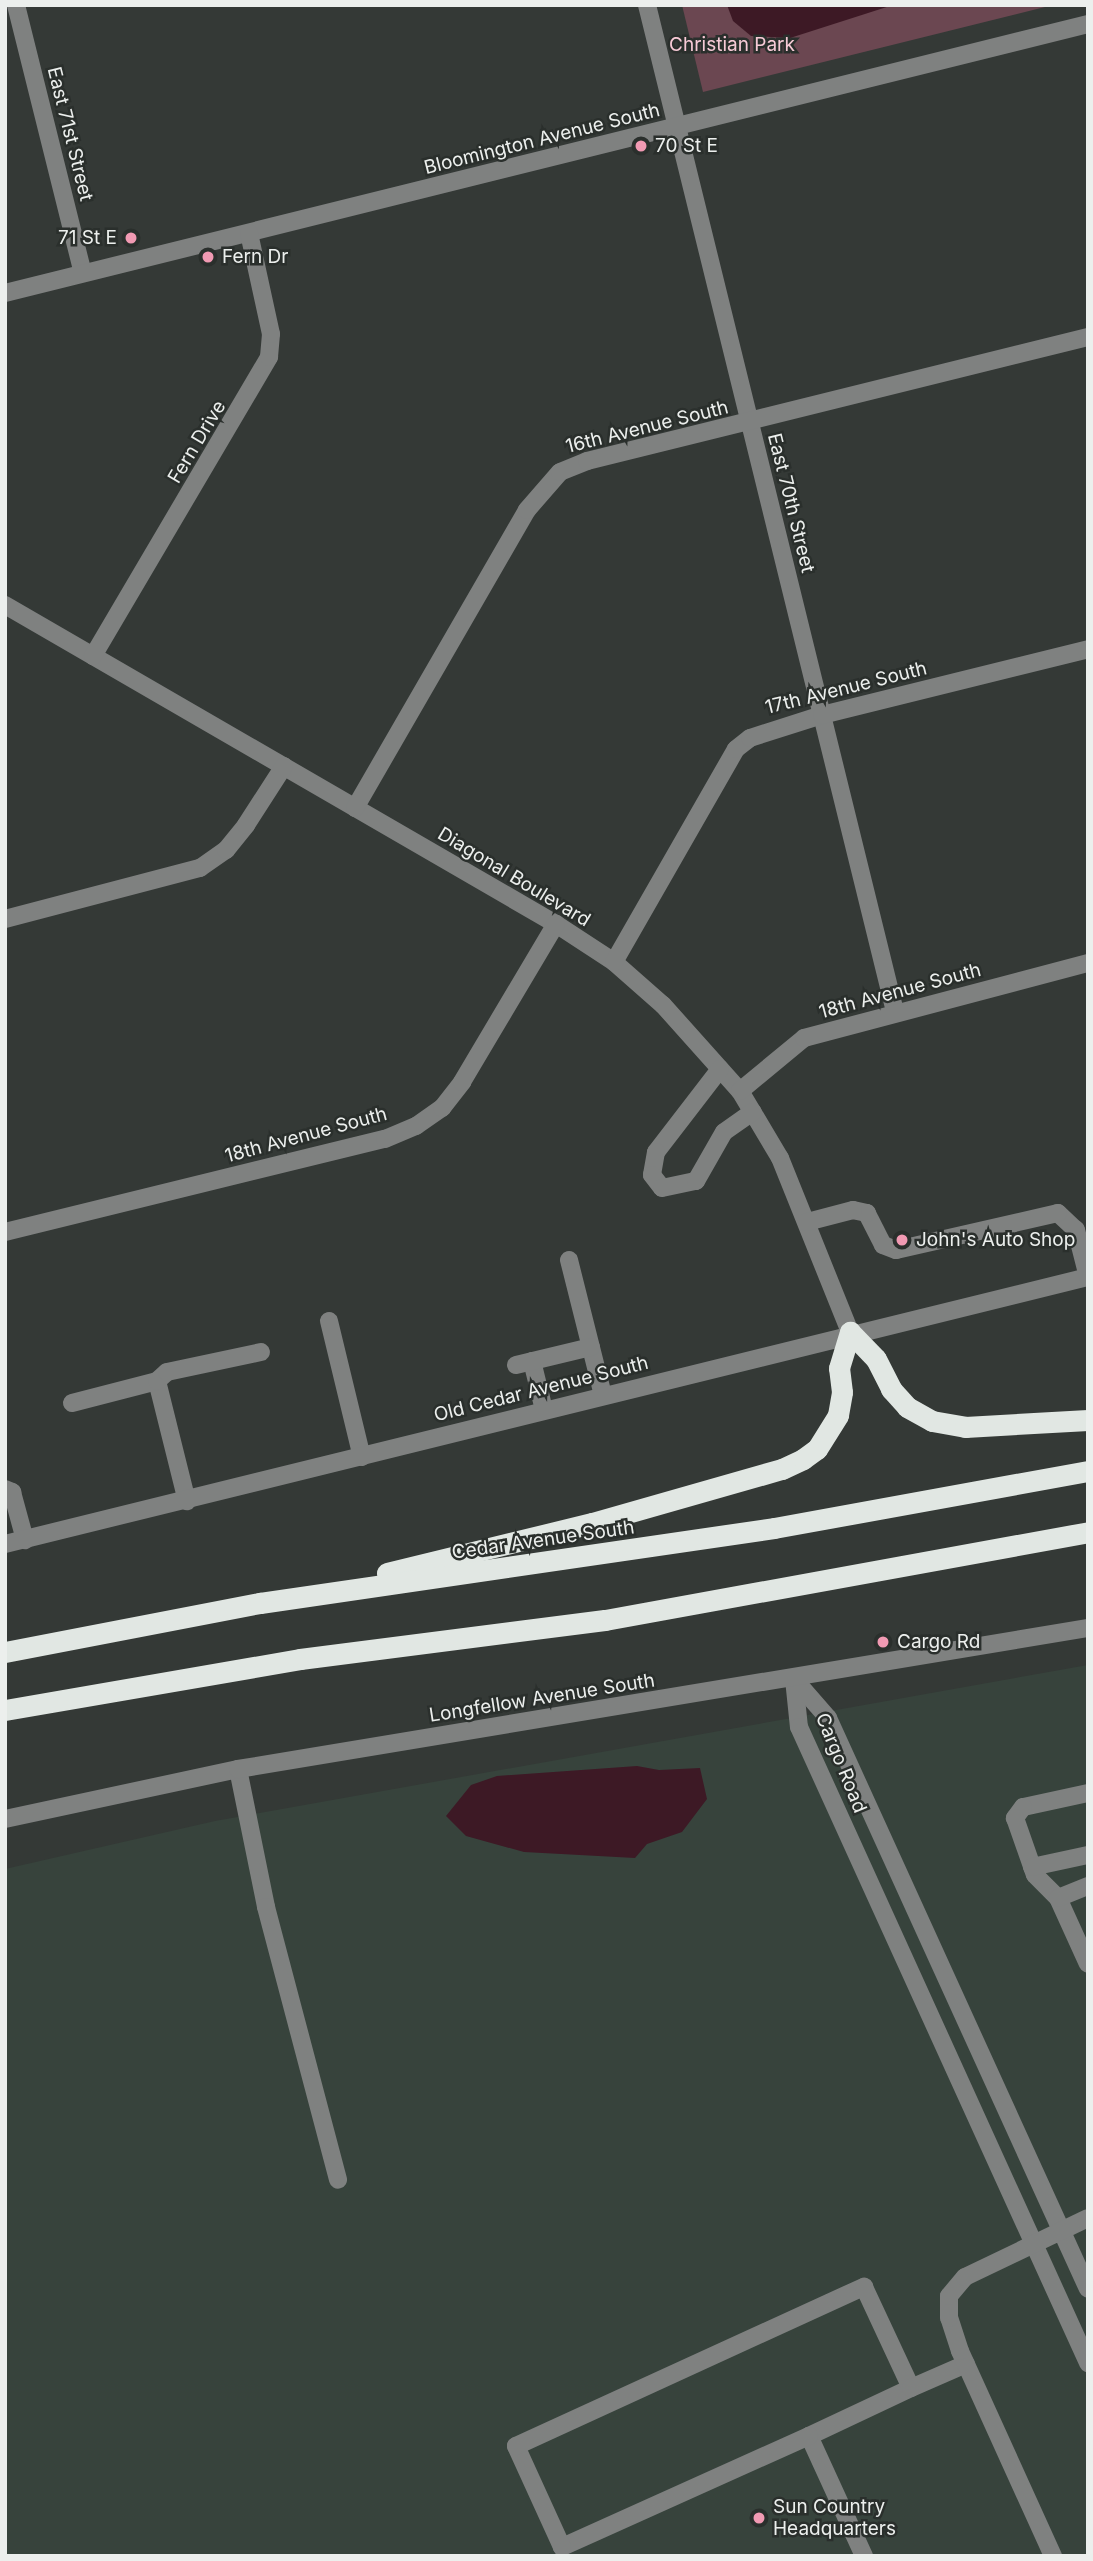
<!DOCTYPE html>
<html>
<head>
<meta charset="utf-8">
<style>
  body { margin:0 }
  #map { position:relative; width:1093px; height:2561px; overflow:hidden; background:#343936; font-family:Inter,sans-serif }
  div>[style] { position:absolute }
  .built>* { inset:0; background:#37433c }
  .green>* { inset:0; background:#6b4751 }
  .water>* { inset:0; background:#3d1925 }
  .minor>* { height:18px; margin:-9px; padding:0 9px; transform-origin:9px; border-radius:9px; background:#7f8180 }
  .highway>* { height:21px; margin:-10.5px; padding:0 10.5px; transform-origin:10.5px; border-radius:10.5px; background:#e1e7e3 }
  .dots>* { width:19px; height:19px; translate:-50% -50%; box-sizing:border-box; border:4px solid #2a2f2c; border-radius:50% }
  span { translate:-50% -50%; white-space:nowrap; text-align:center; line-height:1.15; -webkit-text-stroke:5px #2a2f2c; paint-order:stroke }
  .park-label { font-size:19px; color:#f7cad6 }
  .street-label { font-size:19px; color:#ecefed }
  .poi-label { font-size:19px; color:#ecefed }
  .left { translate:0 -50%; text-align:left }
  .right { translate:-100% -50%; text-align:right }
  .frame { position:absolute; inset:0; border:7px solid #ecefed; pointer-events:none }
</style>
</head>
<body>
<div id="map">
  <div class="built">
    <div style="clip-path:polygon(1088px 1665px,1088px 2556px,5px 2556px,5px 1869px,215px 1821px)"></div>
  </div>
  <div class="green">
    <div style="clip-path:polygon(682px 5px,1053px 5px,703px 92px)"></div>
  </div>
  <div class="water">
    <div style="clip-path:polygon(727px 5px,893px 5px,790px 38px,751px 36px,733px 21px)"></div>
    <div style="clip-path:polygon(637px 1766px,659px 1770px,700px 1768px,707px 1799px,682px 1832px,647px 1844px,635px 1858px,524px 1852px,466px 1836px,446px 1816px,471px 1785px,497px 1776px)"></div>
  </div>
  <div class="minor">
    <div style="left:16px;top:5px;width:276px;rotate:76deg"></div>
    <div style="left:647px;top:5px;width:1037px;rotate:76.16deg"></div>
    <div style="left:5px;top:293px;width:1116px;rotate:-13.95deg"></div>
    <div style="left:5px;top:605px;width:637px;rotate:30.07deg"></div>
    <div style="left:556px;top:924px;width:69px;rotate:33.2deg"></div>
    <div style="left:614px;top:962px;width:65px;rotate:41.3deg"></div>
    <div style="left:663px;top:1005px;width:115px;rotate:48.2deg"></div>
    <div style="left:740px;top:1091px;width:78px;rotate:59.2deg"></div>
    <div style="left:780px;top:1158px;width:188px;rotate:68.1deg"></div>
    <div style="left:93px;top:656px;width:347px;rotate:-59.5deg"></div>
    <div style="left:269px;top:357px;width:23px;rotate:-85deg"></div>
    <div style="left:271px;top:334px;width:103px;rotate:-102.3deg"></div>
    <div style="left:355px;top:808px;width:344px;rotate:-60deg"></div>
    <div style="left:527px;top:510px;width:50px;rotate:-49deg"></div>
    <div style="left:560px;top:472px;width:29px;rotate:-22deg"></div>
    <div style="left:587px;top:461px;width:516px;rotate:-13.9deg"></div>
    <div style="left:5px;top:919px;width:202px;rotate:-14.7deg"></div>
    <div style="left:200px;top:868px;width:32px;rotate:-35deg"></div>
    <div style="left:226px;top:850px;width:32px;rotate:-51deg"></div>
    <div style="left:246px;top:825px;width:70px;rotate:-57.2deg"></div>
    <div style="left:614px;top:962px;width:245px;rotate:-60.2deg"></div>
    <div style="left:736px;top:749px;width:18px;rotate:-38deg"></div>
    <div style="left:750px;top:738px;width:76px;rotate:-17.7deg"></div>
    <div style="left:822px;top:715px;width:274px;rotate:-13.9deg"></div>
    <div style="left:720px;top:1069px;width:105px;rotate:127.6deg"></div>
    <div style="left:656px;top:1152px;width:23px;rotate:100deg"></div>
    <div style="left:652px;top:1175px;width:16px;rotate:52deg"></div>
    <div style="left:662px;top:1188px;width:35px;rotate:-12deg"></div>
    <div style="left:696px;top:1181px;width:56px;rotate:-60.3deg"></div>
    <div style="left:724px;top:1132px;width:35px;rotate:-35deg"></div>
    <div style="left:740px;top:1091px;width:83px;rotate:-39.6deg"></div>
    <div style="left:804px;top:1038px;width:294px;rotate:-14.8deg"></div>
    <div style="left:5px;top:1232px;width:391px;rotate:-13.8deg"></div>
    <div style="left:385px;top:1139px;width:34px;rotate:-23deg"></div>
    <div style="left:416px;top:1126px;width:32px;rotate:-35deg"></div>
    <div style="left:442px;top:1108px;width:33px;rotate:-52deg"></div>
    <div style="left:462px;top:1082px;width:184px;rotate:-59.3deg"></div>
    <div style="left:569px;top:1260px;width:139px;rotate:75.9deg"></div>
    <div style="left:329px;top:1321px;width:140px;rotate:76.4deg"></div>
    <div style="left:532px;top:1361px;width:50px;rotate:76.2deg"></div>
    <div style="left:516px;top:1365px;width:77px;rotate:-13.5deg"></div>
    <div style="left:157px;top:1381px;width:124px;rotate:76deg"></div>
    <div style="left:72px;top:1403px;width:88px;rotate:-14.5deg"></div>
    <div style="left:157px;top:1381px;width:13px;rotate:-42deg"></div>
    <div style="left:167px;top:1372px;width:96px;rotate:-12deg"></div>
    <div style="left:5px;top:1489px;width:8px;rotate:23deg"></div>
    <div style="left:12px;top:1492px;width:50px;rotate:74.8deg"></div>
    <div style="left:5px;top:1544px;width:1115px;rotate:-13.85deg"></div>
    <div style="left:1088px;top:1277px;width:49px;rotate:-104.3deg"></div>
    <div style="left:1076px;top:1230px;width:25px;rotate:-137deg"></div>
    <div style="left:1058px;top:1213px;width:166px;rotate:167.1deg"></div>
    <div style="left:896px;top:1250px;width:14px;rotate:-159deg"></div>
    <div style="left:883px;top:1245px;width:36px;rotate:-117deg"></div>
    <div style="left:867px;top:1213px;width:14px;rotate:-168deg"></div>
    <div style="left:853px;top:1210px;width:48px;rotate:165.4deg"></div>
    <div style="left:794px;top:1679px;width:48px;rotate:84.1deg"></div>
    <div style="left:799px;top:1727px;width:699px;rotate:65.56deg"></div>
    <div style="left:794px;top:1679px;width:52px;rotate:48.9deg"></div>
    <div style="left:828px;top:1718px;width:627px;rotate:65.52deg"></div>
    <div style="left:238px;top:1769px;width:141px;rotate:78.5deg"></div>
    <div style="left:266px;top:1907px;width:282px;rotate:75.2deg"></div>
    <div style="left:1088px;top:1793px;width:66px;rotate:167.8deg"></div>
    <div style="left:1023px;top:1807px;width:14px;rotate:126deg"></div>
    <div style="left:1015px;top:1818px;width:60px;rotate:70.7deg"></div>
    <div style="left:1035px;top:1875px;width:33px;rotate:45deg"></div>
    <div style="left:1058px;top:1898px;width:72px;rotate:65.6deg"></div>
    <div style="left:5px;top:1819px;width:238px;rotate:-12.1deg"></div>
    <div style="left:238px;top:1769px;width:862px;rotate:-9.42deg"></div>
    <div style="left:1032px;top:1867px;width:57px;rotate:-12.1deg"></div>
    <div style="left:1058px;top:1898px;width:32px;rotate:-22deg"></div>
    <div style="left:809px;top:2436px;width:113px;rotate:-25.2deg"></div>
    <div style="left:864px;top:2556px;width:132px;rotate:-114.6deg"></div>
    <div style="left:809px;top:2436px;width:271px;rotate:155.8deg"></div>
    <div style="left:562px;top:2547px;width:111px;rotate:-114.5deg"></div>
    <div style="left:516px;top:2446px;width:383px;rotate:-24.6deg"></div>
    <div style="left:864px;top:2287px;width:111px;rotate:65deg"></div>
    <div style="left:911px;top:2388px;width:60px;rotate:-23.6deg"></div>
    <div style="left:1053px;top:2556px;width:225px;rotate:-114.4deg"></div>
    <div style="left:960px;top:2351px;width:35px;rotate:-108deg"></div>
    <div style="left:949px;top:2318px;width:22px;rotate:-90deg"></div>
    <div style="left:949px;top:2296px;width:25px;rotate:-50deg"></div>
    <div style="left:965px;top:2277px;width:136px;rotate:-25.6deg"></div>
  </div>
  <div class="highway">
    <div style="left:387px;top:1573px;width:211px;rotate:-13.7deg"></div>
    <div style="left:592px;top:1523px;width:198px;rotate:-15.9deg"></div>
    <div style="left:782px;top:1469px;width:23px;rotate:-25deg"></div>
    <div style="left:803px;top:1459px;width:17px;rotate:-36deg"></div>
    <div style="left:817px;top:1449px;width:40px;rotate:-58deg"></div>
    <div style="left:838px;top:1415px;width:23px;rotate:-80deg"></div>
    <div style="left:842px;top:1392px;width:24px;rotate:-97deg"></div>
    <div style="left:839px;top:1368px;width:38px;rotate:-73deg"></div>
    <div style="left:850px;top:1332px;width:37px;rotate:46deg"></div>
    <div style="left:876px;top:1359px;width:34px;rotate:63deg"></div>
    <div style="left:891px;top:1389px;width:24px;rotate:48deg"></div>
    <div style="left:907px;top:1407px;width:29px;rotate:29deg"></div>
    <div style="left:932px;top:1421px;width:34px;rotate:10deg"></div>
    <div style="left:965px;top:1427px;width:123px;rotate:-3.3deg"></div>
    <div style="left:5px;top:1652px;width:260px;rotate:-10.9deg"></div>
    <div style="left:260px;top:1603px;width:519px;rotate:-8.3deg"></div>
    <div style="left:774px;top:1528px;width:319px;rotate:-10.3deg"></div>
    <div style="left:5px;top:1710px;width:299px;rotate:-9.8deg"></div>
    <div style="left:300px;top:1659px;width:307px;rotate:-7.3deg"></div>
    <div style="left:605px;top:1620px;width:491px;rotate:-10.3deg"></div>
  </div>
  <div class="dots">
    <div style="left:641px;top:146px;background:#f19ab3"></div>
    <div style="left:131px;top:238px;background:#f19ab3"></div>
    <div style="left:208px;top:257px;background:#f19ab3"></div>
    <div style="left:902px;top:1240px;background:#f19ab3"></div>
    <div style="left:883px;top:1642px;background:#f19ab3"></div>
    <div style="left:759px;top:2518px;background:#f19ab3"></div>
  </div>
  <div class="park-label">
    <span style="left:732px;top:45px">Christian Park</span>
  </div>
  <div class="street-label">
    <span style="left:70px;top:134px;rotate:76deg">East 71st Street</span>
    <span style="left:542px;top:139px;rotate:-14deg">Bloomington Avenue South</span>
    <span style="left:647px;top:427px;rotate:-14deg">16th Avenue South</span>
    <span style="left:197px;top:442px;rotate:-59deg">Fern Drive</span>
    <span style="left:791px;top:503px;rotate:76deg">East 70th Street</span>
    <span style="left:846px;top:688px;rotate:-14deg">17th Avenue South</span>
    <span style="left:514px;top:877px;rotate:31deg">Diagonal Boulevard</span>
    <span style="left:900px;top:991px;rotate:-15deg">18th Avenue South</span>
    <span style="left:306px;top:1135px;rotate:-15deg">18th Avenue South</span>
    <span style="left:541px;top:1389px;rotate:-14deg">Old Cedar Avenue South</span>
    <span style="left:543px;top:1540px;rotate:-8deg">Cedar Avenue South</span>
    <span style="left:542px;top:1698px;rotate:-9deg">Longfellow Avenue South</span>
    <span style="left:841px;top:1763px;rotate:68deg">Cargo Road</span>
  </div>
  <div class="poi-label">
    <span class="left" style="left:655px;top:146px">70 St E</span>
    <span class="right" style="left:117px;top:238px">71 St E</span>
    <span class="left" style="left:222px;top:257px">Fern Dr</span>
    <span class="left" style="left:916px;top:1240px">John's Auto Shop</span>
    <span class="left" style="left:897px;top:1642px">Cargo Rd</span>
    <span class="left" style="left:773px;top:2518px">Sun Country<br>Headquarters</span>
  </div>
  <div class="frame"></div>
</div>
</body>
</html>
